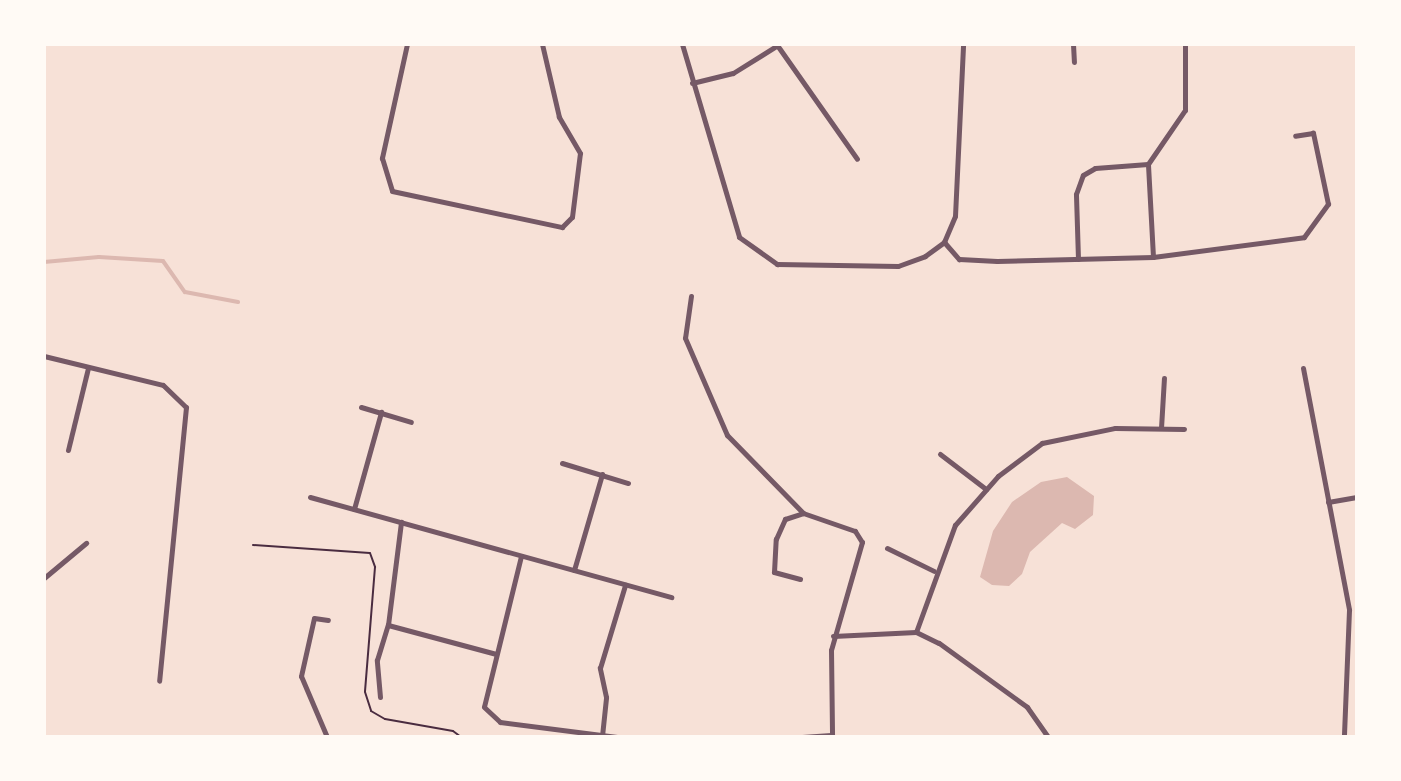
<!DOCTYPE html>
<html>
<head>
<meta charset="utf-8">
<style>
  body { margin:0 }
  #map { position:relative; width:1401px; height:781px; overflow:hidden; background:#f7e1d7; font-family:"Sofia Sans Condensed",sans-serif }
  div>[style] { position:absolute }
  .water>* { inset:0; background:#dcb8b0 }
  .stream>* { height:4px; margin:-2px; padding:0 2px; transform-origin:2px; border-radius:2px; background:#dcb8b0 }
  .path>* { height:2px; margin:-1px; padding:0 1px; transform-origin:1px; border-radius:1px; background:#4a2c40 }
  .minor>* { height:5px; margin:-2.5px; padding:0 2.5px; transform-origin:2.5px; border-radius:2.5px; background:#755966 }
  span { translate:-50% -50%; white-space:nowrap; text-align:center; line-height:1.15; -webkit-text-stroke:7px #fffaf5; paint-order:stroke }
  .frame { position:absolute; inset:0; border:46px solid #fffaf5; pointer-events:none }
</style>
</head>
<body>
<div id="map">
  <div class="water">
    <div style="clip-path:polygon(1067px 477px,1094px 496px,1093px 515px,1075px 529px,1062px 523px,1030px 552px,1022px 574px,1009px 586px,992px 585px,980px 577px,993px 531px,1012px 502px,1041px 482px)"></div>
  </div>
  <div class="stream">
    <div style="left:44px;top:262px;width:55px;rotate:-5.2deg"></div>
    <div style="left:99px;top:257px;width:64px;rotate:3.6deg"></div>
    <div style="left:163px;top:261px;width:38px;rotate:55deg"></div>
    <div style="left:185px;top:292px;width:54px;rotate:10.7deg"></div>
  </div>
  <div class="path">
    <div style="left:253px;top:545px;width:117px;rotate:3.9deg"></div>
    <div style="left:370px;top:553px;width:15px;rotate:70deg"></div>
    <div style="left:375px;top:567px;width:125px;rotate:94.6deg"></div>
    <div style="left:365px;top:692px;width:20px;rotate:72deg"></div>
    <div style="left:371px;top:711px;width:16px;rotate:30deg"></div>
    <div style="left:385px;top:719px;width:69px;rotate:10deg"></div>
    <div style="left:453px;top:731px;width:10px;rotate:37deg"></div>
  </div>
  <div class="minor">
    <div style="left:407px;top:44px;width:117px;rotate:102.4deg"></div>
    <div style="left:382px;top:158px;width:34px;rotate:73deg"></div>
    <div style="left:392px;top:191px;width:174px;rotate:12deg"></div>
    <div style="left:562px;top:227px;width:14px;rotate:-45deg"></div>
    <div style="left:572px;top:217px;width:64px;rotate:-82.9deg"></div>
    <div style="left:580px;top:153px;width:42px;rotate:-120.3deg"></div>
    <div style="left:559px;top:117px;width:75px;rotate:-103.1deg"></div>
    <div style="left:682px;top:44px;width:201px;rotate:73.5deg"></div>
    <div style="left:739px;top:237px;width:47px;rotate:35.4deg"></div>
    <div style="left:777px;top:264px;width:121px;rotate:0.9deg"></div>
    <div style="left:898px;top:266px;width:29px;rotate:-20deg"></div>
    <div style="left:925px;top:256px;width:24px;rotate:-36deg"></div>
    <div style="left:944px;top:242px;width:28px;rotate:-67deg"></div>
    <div style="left:955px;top:216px;width:172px;rotate:-87.3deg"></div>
    <div style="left:1073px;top:44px;width:18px;rotate:87deg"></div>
    <div style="left:777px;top:45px;width:139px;rotate:54.9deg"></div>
    <div style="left:692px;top:83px;width:42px;rotate:-13.7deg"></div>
    <div style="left:733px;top:73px;width:53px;rotate:-31.9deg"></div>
    <div style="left:944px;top:242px;width:23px;rotate:49deg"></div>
    <div style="left:959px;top:259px;width:38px;rotate:3deg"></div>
    <div style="left:997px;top:261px;width:156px;rotate:-1.5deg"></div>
    <div style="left:1153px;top:257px;width:152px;rotate:-7.5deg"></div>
    <div style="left:1304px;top:237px;width:41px;rotate:-54deg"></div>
    <div style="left:1328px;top:204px;width:73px;rotate:-101.9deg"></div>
    <div style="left:1313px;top:133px;width:18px;rotate:171deg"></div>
    <div style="left:1153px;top:257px;width:93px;rotate:-93.1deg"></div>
    <div style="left:1148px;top:164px;width:65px;rotate:-55.6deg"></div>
    <div style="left:1185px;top:110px;width:66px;rotate:-90deg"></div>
    <div style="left:1078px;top:259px;width:65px;rotate:-91.8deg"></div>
    <div style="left:1076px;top:194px;width:20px;rotate:-70deg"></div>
    <div style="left:1083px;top:175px;width:14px;rotate:-30deg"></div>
    <div style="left:1095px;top:168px;width:53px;rotate:-4.3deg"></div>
    <div style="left:691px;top:296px;width:42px;rotate:98.1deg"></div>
    <div style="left:685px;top:338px;width:106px;rotate:66.6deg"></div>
    <div style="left:727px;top:435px;width:109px;rotate:45.7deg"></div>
    <div style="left:803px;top:513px;width:55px;rotate:19.1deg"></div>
    <div style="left:855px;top:531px;width:13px;rotate:58deg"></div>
    <div style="left:862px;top:542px;width:112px;rotate:106deg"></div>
    <div style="left:831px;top:650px;width:87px;rotate:89.3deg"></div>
    <div style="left:44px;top:356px;width:122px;rotate:13.7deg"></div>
    <div style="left:163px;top:385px;width:32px;rotate:44deg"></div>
    <div style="left:186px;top:407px;width:275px;rotate:95.6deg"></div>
    <div style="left:1303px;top:368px;width:246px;rotate:79.2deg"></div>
    <div style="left:1349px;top:610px;width:127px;rotate:92.3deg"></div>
    <div style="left:361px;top:407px;width:52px;rotate:16.7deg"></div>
    <div style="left:1161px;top:428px;width:50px;rotate:-86.6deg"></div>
    <div style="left:68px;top:450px;width:84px;rotate:-76.3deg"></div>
    <div style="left:940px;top:454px;width:58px;rotate:37.3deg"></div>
    <div style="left:562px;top:463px;width:69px;rotate:16.9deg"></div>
    <div style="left:310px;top:497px;width:375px;rotate:15.5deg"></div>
    <div style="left:1328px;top:502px;width:29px;rotate:-10deg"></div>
    <div style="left:354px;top:509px;width:101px;rotate:-74.4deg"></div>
    <div style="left:887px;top:548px;width:52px;rotate:26.1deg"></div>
    <div style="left:521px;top:556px;width:155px;rotate:103.8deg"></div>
    <div style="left:484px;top:707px;width:22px;rotate:43deg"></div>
    <div style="left:500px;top:722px;width:118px;rotate:7.3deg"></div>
    <div style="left:574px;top:570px;width:100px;rotate:-73.7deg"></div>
    <div style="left:44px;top:578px;width:55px;rotate:-39.8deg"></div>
    <div style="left:800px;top:579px;width:27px;rotate:-165deg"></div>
    <div style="left:774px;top:572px;width:33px;rotate:-87deg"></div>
    <div style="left:776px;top:539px;width:22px;rotate:-66deg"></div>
    <div style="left:785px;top:519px;width:19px;rotate:-18deg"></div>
    <div style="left:388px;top:625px;width:112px;rotate:15deg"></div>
    <div style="left:916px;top:632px;width:114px;rotate:-70deg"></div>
    <div style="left:955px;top:525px;width:65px;rotate:-48.7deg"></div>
    <div style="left:998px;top:476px;width:55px;rotate:-36.9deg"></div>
    <div style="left:1042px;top:443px;width:75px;rotate:-11.6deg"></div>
    <div style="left:1115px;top:428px;width:69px;rotate:0.8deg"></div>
    <div style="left:833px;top:636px;width:83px;rotate:-2.8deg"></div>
    <div style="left:916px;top:632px;width:25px;rotate:26deg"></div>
    <div style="left:939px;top:643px;width:109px;rotate:36deg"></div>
    <div style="left:1027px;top:707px;width:37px;rotate:55deg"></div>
    <div style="left:380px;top:697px;width:37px;rotate:-95deg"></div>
    <div style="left:377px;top:660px;width:37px;rotate:-73deg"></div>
    <div style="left:388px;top:625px;width:104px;rotate:-82.8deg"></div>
    <div style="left:602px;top:736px;width:39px;rotate:-84deg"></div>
    <div style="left:606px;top:697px;width:30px;rotate:-102deg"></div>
    <div style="left:600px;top:668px;width:87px;rotate:-73.2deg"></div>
    <div style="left:327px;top:737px;width:66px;rotate:-113.1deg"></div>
    <div style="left:301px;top:676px;width:59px;rotate:-77.4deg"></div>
    <div style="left:314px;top:618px;width:14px;rotate:8deg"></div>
    <div style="left:802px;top:737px;width:29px;rotate:-4deg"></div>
  </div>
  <div class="frame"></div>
</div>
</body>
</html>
